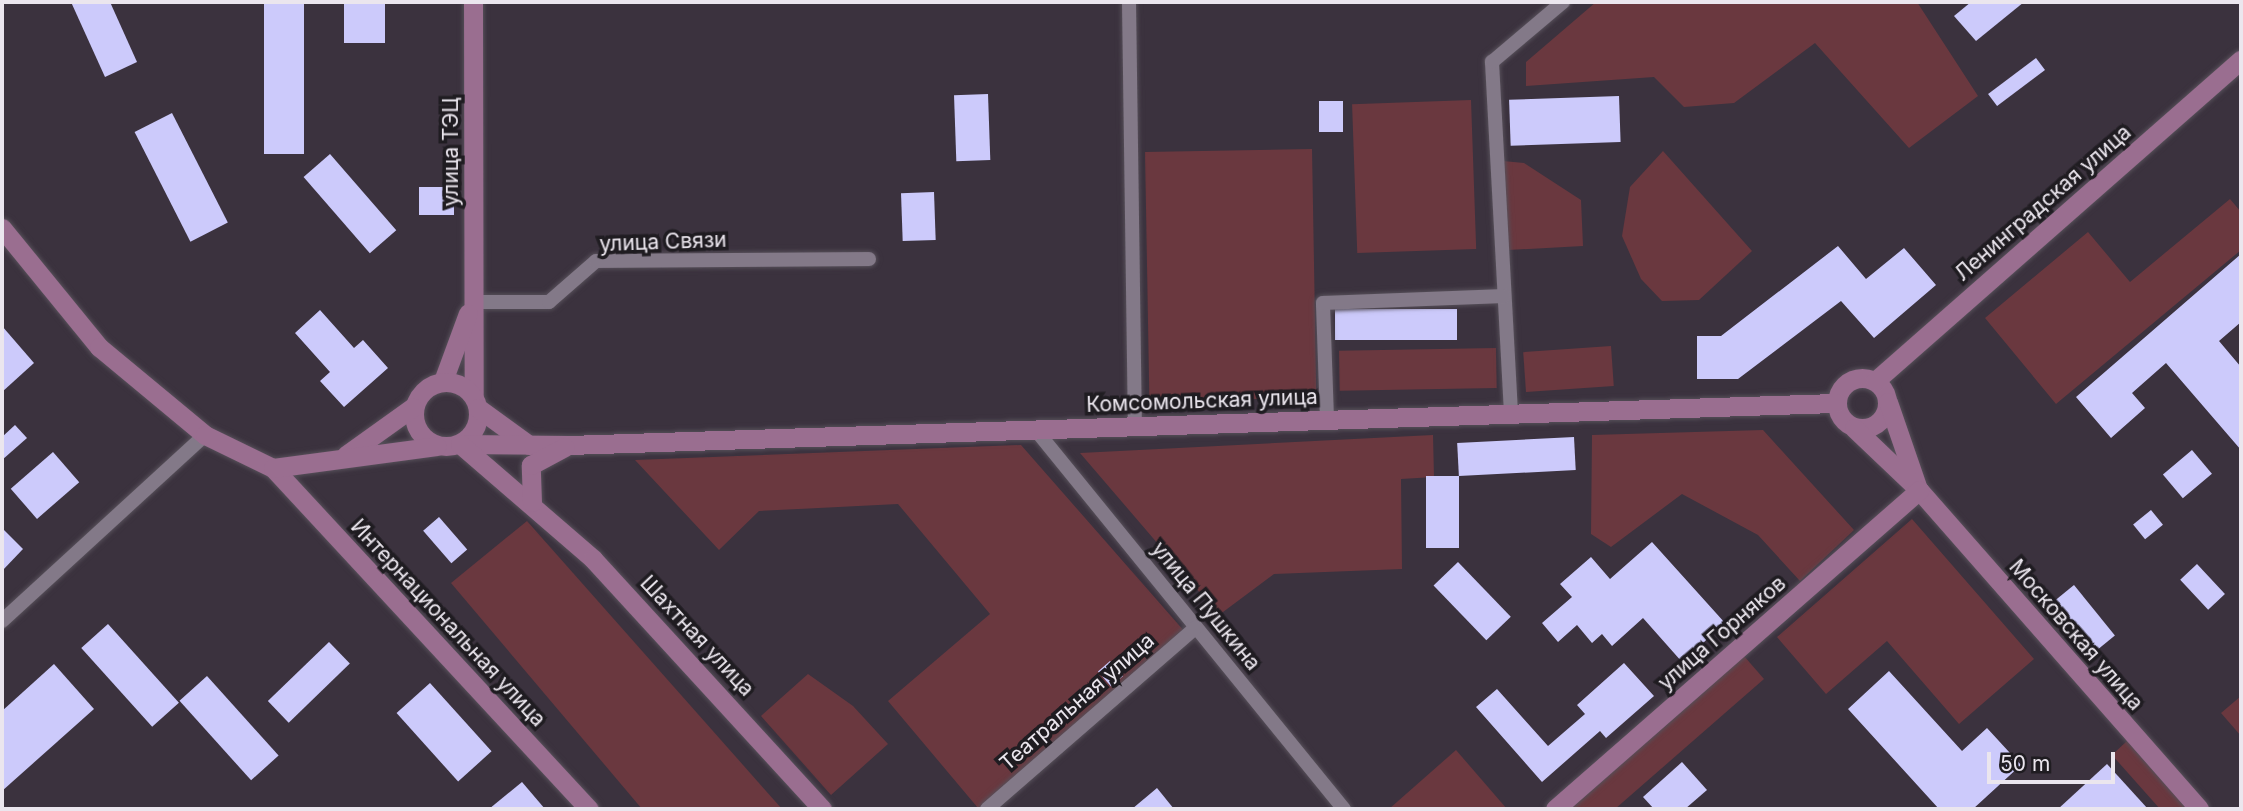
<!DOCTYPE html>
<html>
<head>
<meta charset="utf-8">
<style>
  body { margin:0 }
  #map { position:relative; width:2243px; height:811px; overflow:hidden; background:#3b323e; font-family:Inter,sans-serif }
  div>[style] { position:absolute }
  .green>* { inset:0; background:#6a383f; transform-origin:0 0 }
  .building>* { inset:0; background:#cccafb; transform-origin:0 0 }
  .roads { filter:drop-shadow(0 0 2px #564f59) drop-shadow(0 0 2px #564f59) }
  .street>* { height:14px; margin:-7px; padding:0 7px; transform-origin:7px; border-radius:7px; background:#837988 }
  .secondary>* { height:19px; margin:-9.5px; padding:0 9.5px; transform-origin:9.5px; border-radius:9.5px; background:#9a6e90 }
  .secondary>.ring { margin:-9.5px; padding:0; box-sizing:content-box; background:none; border:19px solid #9a6e90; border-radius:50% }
  span { translate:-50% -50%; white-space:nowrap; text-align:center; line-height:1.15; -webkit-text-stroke:7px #1f1c21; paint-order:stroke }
  .street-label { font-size:21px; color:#ebe6ee }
  .frame { position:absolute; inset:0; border:4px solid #ebe6ee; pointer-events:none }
  .scale { position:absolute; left:1987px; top:752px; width:128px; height:32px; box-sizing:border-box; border:4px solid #ebe6ee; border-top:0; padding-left:9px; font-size:21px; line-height:24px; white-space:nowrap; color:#ebe6ee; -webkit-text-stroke:5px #1f1c21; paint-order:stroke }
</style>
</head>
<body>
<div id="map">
  <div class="green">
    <div style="clip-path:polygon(1596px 2px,1917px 2px,1978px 96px,1909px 148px,1815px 43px,1734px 103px,1684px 107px,1654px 77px,1526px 86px,1526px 62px)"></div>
    <div style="left:1471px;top:100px;width:149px;height:119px;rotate:88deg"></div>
    <div style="left:1312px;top:149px;width:249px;height:167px;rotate:89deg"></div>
    <div style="clip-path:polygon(1663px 151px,1752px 251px,1699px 300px,1662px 301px,1641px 279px,1622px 236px,1630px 187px)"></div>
    <div style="clip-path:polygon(1503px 161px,1524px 163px,1581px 200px,1583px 246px,1508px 250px)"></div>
    <div style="clip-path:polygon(2230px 199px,2241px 212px,2241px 250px,2056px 404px,1985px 318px,2088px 232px,2130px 282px)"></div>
    <div style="left:1611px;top:346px;width:40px;height:88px;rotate:86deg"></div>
    <div style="left:1496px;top:348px;width:40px;height:157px;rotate:89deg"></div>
    <div style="clip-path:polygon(1763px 430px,1854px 530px,1800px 581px,1758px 535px,1682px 494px,1611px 547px,1591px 534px,1592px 435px)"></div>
    <div style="clip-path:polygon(1433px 435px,1434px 477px,1401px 479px,1402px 569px,1274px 574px,1219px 615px,1080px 453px)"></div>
    <div style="clip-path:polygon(1021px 445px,1185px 632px,978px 808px,888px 701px,990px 614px,898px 504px,759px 511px,719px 550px,635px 460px)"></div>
    <div style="clip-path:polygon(1912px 519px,2034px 659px,1959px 724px,1887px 641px,1826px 694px,1777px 637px)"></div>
    <div style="clip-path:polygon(527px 521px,782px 809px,642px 809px,451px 583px)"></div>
    <div style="clip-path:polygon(1744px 656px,1764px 679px,1615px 809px,1570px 809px)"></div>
    <div style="clip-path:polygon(808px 674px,853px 706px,888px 744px,831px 795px,761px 716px)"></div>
    <div style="clip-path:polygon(2241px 696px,2241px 736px,2221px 713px)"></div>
    <div style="clip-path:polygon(2127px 741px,2187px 809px,2160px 809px,2112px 755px)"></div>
    <div style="clip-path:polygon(1456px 750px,1507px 809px,1389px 809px)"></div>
  </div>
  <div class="building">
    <div style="clip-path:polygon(71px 2px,110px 2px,137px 62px,105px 77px)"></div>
    <div style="left:264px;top:2px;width:40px;height:152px"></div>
    <div style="left:344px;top:2px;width:41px;height:41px"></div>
    <div style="clip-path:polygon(1971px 2px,2024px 2px,1976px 41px,1954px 16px)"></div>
    <div style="left:2036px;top:58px;width:15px;height:60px;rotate:53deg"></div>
    <div style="left:988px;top:94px;width:66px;height:34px;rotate:88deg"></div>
    <div style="left:1619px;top:96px;width:46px;height:110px;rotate:88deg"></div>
    <div style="left:1319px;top:101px;width:24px;height:31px"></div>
    <div style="left:172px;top:113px;width:123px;height:42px;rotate:63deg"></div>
    <div style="left:330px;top:154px;width:101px;height:35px;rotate:49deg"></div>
    <div style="left:419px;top:187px;width:35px;height:28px"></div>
    <div style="left:934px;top:192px;width:48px;height:33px;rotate:88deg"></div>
    <div style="clip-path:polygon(1838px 246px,1866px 279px,1904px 248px,1936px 285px,1874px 338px,1841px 301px,1738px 379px,1697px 379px,1697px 336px,1721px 336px)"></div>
    <div style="clip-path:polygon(2241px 254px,2241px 322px,2219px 341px,2241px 367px,2241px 450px,2166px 363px,2132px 393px,2145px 408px,2111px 438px,2076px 397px)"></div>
    <div style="left:1457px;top:309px;width:31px;height:122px;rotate:90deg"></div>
    <div style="clip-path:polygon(320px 310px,354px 348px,363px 340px,388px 368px,344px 407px,320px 381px,330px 372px,295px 333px)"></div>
    <div style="clip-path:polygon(2px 326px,34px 363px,2px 392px)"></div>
    <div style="clip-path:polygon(15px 425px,27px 438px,2px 460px,2px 437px)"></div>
    <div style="left:1574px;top:437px;width:33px;height:117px;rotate:87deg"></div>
    <div style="left:2192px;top:450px;width:31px;height:38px;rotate:50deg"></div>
    <div style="left:53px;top:452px;width:40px;height:56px;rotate:49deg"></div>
    <div style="left:1426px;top:476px;width:33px;height:72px"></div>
    <div style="left:2151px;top:510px;width:19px;height:23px;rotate:51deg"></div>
    <div style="left:439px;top:517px;width:43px;height:21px;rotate:49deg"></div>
    <div style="clip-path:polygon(2px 528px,23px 549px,2px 571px)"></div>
    <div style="clip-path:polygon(1652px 542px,1725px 623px,1682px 662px,1643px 618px,1612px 646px,1602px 634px,1592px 643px,1577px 625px,1558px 642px,1542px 623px,1572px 597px,1560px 584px,1591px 557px,1610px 579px)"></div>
    <div style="left:1458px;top:562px;width:76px;height:34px;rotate:46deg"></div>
    <div style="left:2197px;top:564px;width:41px;height:23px;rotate:47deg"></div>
    <div style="left:2074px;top:585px;width:65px;height:30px;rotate:51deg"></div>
    <div style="left:108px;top:624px;width:106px;height:36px;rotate:48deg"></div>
    <div style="left:329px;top:642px;width:30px;height:85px;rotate:46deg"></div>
    <div style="left:1110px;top:661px;width:20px;height:16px;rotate:49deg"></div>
    <div style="clip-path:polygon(1624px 663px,1654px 696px,1606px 738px,1600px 731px,1542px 782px,1476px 707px,1497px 689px,1548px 746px,1585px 714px,1577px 705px)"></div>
    <div style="clip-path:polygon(54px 664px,94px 709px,2px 791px,2px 711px)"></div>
    <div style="clip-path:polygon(1889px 671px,1962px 751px,1987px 728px,2021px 765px,1973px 809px,1939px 809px,1848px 709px)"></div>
    <div style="left:207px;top:676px;width:107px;height:37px;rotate:48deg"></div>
    <div style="left:430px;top:683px;width:92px;height:45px;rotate:48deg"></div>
    <div style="clip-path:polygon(1682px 762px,1707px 790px,1685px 809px,1654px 809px,1643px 797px)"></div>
    <div style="clip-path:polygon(2107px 764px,2148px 809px,2058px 809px)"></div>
    <div style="clip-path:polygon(522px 782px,545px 809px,489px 809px)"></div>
    <div style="clip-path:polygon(1157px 788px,1174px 809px,1132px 809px)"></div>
  </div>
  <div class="roads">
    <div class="street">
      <div style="left:1129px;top:2px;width:424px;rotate:89.2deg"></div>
      <div style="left:472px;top:302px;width:77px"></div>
      <div style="left:549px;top:302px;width:62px;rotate:-41.1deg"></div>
      <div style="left:596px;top:261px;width:273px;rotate:-0.4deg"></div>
      <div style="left:1511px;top:413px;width:352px;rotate:-93.1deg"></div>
      <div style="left:1492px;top:62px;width:93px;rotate:-40.2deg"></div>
      <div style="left:1327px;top:419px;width:116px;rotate:-92deg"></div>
      <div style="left:1323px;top:303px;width:181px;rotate:-2.2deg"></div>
      <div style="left:1035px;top:429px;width:490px;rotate:50.9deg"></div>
      <div style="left:2px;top:621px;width:275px;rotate:-42.5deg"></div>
      <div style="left:987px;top:809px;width:277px;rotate:-41deg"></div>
    </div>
    <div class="secondary">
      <div style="left:473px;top:2px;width:395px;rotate:89.9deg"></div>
      <div style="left:2px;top:228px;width:154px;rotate:50.8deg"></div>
      <div style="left:99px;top:347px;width:138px;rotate:39.7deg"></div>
      <div style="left:205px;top:435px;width:76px;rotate:25.9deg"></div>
      <div style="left:273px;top:468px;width:465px;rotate:47.2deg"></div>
      <div class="ring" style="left:1837px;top:378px;width:31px;height:31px"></div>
      <div style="left:443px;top:381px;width:72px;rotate:-69.8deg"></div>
      <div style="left:1875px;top:381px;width:487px;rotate:-41.3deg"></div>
      <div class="ring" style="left:414px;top:382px;width:45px;height:45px"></div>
      <div style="left:1888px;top:402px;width:89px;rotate:71deg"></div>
      <div style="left:478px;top:408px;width:63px;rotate:36deg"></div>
      <div style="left:1854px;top:428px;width:90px;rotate:43.6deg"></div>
      <div style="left:1919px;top:490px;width:424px;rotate:48.7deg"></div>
      <div style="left:460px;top:444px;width:109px;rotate:0.5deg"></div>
      <div style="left:569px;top:445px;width:1268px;rotate:-1.9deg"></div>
      <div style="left:460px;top:444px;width:176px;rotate:40.8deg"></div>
      <div style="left:593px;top:559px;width:339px;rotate:47.5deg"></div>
      <div style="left:346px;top:455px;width:82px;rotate:-35.6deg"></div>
      <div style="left:273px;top:468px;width:165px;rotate:-7.6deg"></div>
      <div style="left:532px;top:502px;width:37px;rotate:-92deg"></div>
      <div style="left:531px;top:465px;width:38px;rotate:-28deg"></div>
      <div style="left:1555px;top:809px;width:484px;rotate:-41.2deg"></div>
    </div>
  </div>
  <div class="street-label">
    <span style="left:451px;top:152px;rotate:-90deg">улица ТЭЦ</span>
    <span style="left:2043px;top:203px;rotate:-41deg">Ленинградская улица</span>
    <span style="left:663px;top:242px;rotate:-2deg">улица Связи</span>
    <span style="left:1202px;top:401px;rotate:-2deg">Комсомольская улица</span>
    <span style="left:1206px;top:606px;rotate:51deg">улица Пушкина</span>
    <span style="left:448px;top:623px;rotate:47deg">Интернациональная улица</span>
    <span style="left:1722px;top:633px;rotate:-41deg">улица Горняков</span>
    <span style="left:2076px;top:635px;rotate:49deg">Московская улица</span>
    <span style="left:697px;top:636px;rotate:47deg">Шахтная улица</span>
    <span style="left:1077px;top:702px;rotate:-41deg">Театральная улица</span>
  </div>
  <div class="frame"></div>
  <div class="scale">50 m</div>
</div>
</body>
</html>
